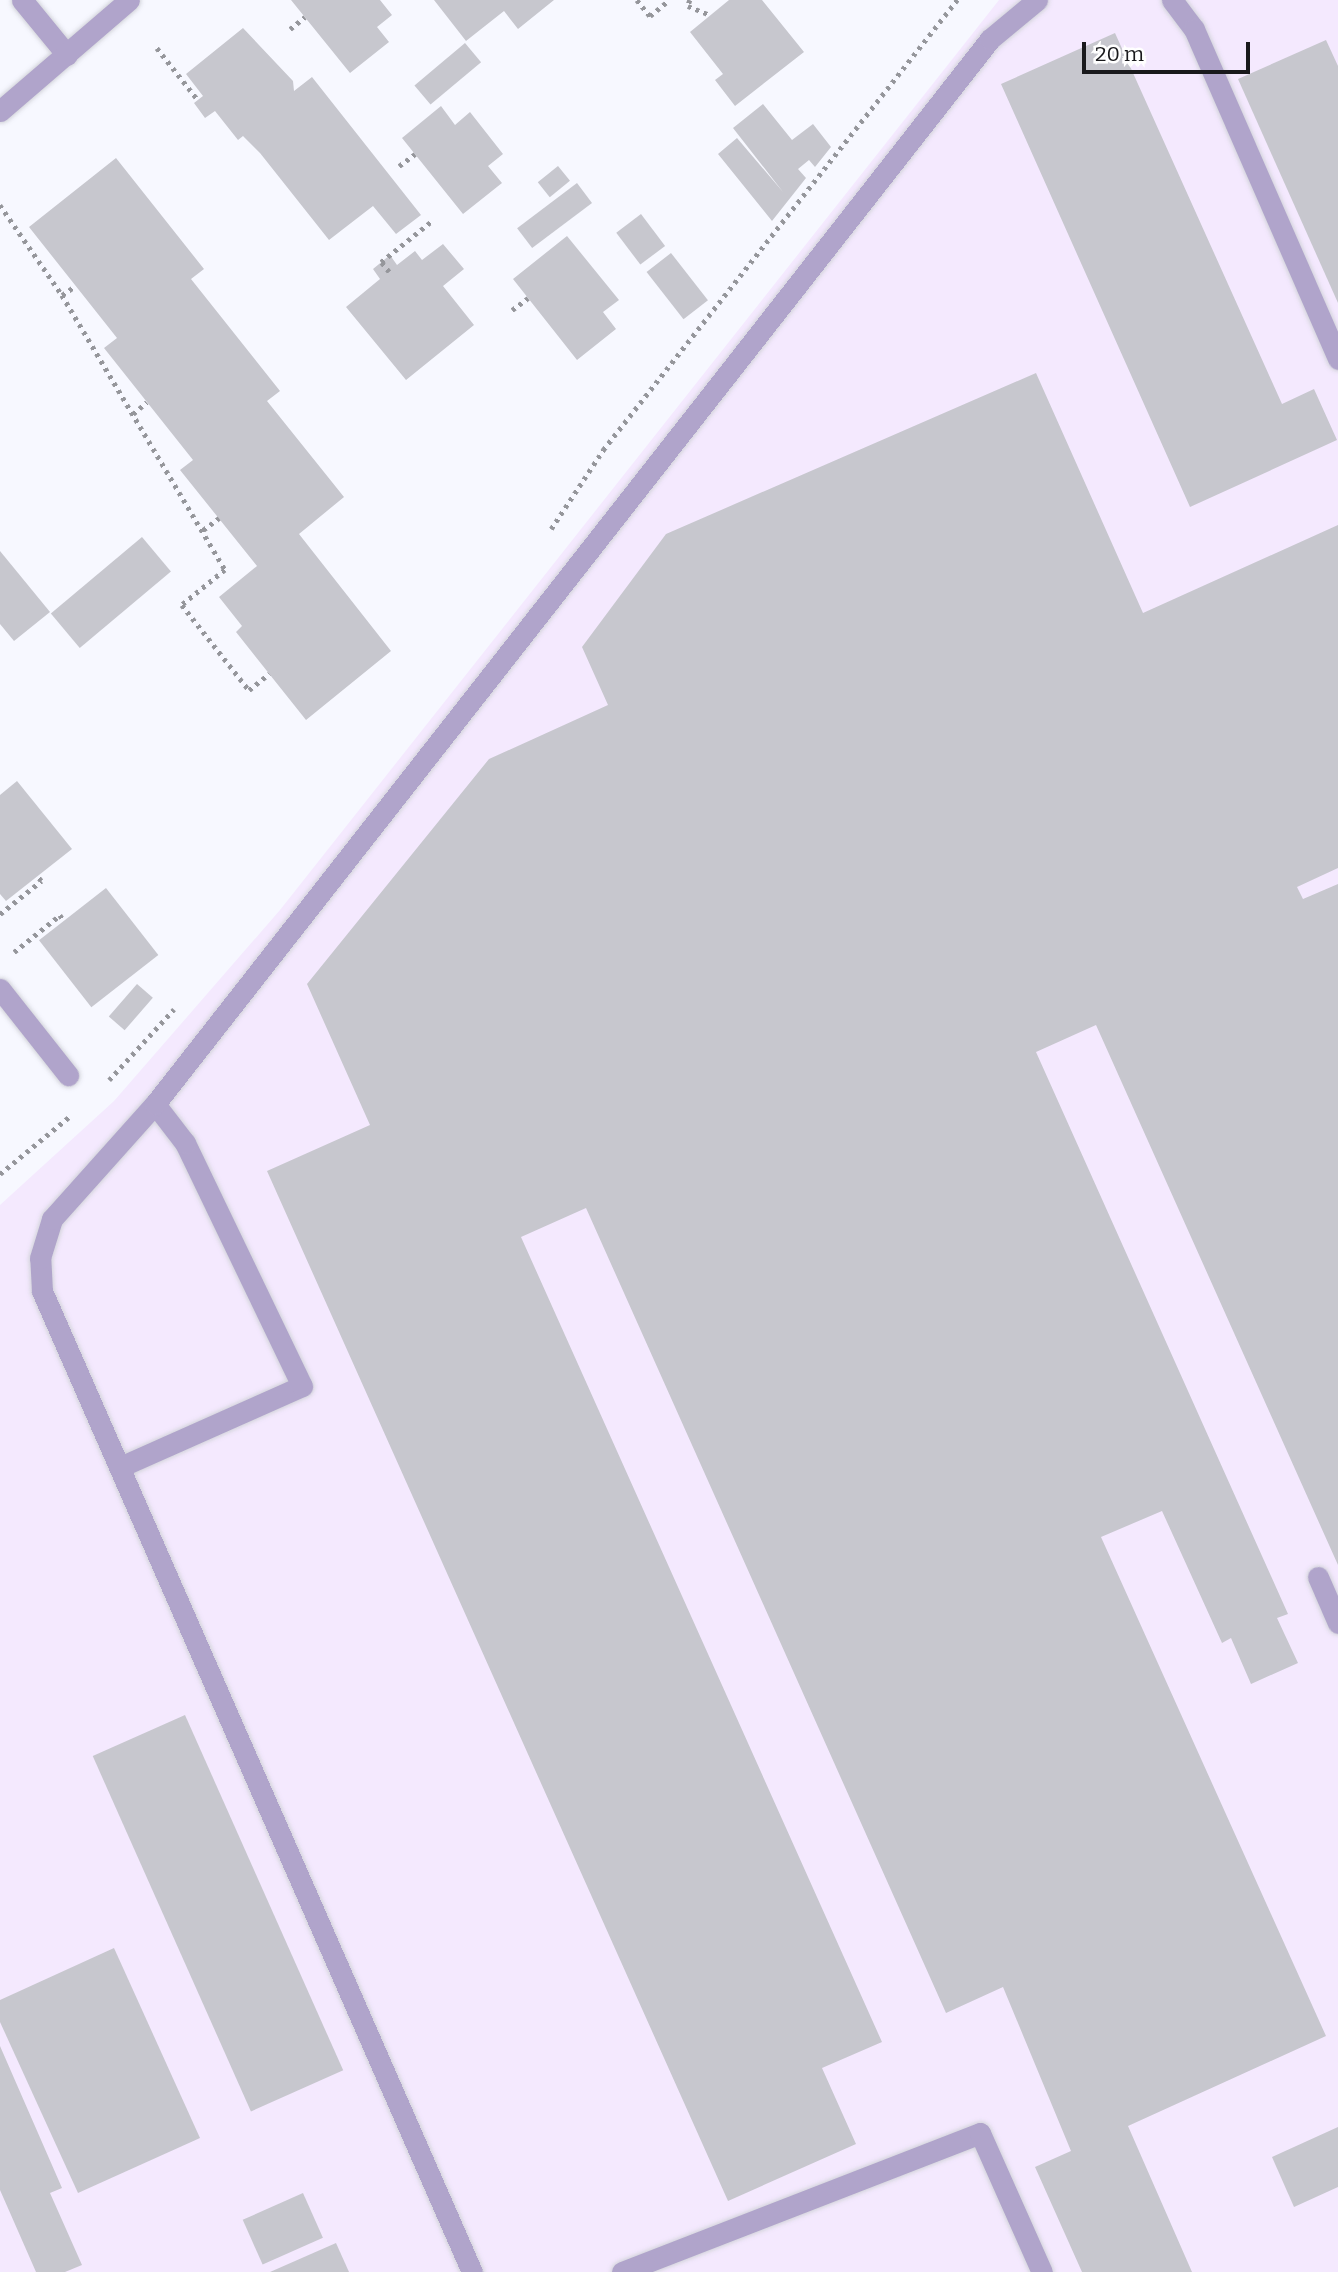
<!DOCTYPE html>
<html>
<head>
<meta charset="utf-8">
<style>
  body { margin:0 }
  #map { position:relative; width:1338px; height:2272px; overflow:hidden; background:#f7f8ff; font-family:Bitter,serif }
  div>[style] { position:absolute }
  .industrial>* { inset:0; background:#f4e9fe }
  .building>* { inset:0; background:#c7c7ce; transform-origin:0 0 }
  .path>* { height:4.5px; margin-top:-2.25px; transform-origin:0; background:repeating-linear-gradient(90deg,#95969b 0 3.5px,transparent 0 8.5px) }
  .roads { filter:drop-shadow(0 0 2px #d3d4db) drop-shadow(0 0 2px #d3d4db) }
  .minor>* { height:21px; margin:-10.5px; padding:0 10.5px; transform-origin:10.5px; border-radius:10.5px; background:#b0a4cb }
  span { translate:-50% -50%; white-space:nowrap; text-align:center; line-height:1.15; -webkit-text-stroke:5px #fff; paint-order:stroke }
  .scale { position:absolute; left:1082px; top:42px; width:168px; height:32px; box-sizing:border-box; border:4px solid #19191c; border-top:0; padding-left:9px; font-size:21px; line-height:24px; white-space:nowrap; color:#19191c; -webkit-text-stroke:5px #fff; paint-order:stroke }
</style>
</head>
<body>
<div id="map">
  <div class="industrial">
    <div style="clip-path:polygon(999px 0,1338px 0,1338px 2272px,0 2272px,0 1205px,114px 1101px,280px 910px)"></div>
  </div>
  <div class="building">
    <div style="clip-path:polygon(291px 0,380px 0,392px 15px,377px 27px,389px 42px,350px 73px)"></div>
    <div style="clip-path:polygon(434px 0,554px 0,518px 29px,504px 11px,466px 41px)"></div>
    <div style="clip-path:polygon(729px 0,762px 0,804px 52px,735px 106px,715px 80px,723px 74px,690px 32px)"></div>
    <div style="clip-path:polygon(243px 28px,293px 81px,294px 91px,312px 77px,421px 215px,396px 234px,373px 206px,329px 240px,260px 153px,243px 136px,238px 140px,215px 111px,205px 118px,194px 103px,203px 96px,186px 74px)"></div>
    <div style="clip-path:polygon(1115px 33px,1282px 404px,1314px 389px,1337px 440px,1190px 507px,1001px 84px)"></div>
    <div style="clip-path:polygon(1326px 40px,1338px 66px,1338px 303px,1238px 79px)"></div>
    <div style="left:465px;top:43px;width:25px;height:66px;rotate:50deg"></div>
    <div style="clip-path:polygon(763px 104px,792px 140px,813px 124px,831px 147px,815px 167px,809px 160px,798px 169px,806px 178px,772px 221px,718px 154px,737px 138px,783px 192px,733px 128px)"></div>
    <div style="clip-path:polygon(441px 106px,455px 125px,470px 112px,503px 154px,488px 166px,502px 183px,463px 214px,402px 138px)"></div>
    <div style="clip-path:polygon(116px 158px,204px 269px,191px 279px,280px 391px,267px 401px,344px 497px,299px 534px,391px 651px,306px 720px,236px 632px,242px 626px,219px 597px,257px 566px,180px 470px,193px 460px,104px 348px,117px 338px,29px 227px)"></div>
    <div style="left:558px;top:166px;width:19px;height:26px;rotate:51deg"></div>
    <div style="left:577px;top:183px;width:25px;height:75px;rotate:53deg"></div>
    <div style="left:641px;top:214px;width:40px;height:31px;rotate:53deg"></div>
    <div style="clip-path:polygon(567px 236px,619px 300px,603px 312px,616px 329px,577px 360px,513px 279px)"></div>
    <div style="clip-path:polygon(443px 244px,464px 269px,443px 286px,474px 325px,406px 380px,346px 307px,380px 279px,373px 269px,390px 255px,397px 265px,415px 251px,422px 260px)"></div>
    <div style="left:671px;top:253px;width:60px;height:31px;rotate:52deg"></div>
    <div style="clip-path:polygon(1036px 373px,1143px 613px,1338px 525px,1338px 868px,1297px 887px,1303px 899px,1338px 884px,1338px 1565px,1096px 1025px,1036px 1052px,1288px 1614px,1277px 1618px,1298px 1663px,1251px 1684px,1231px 1638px,1222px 1643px,1162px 1511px,1101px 1537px,1326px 2036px,1128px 2126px,1192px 2272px,1082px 2272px,1035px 2167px,1071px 2151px,1003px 1987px,946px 2013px,586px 1208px,521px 1237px,882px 2042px,822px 2068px,856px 2144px,728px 2201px,267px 1171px,370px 1125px,307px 984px,489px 759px,608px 705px,582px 647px,666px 534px)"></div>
    <div style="left:142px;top:537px;width:45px;height:119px;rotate:50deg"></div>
    <div style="clip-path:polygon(0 551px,50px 612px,14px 641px,0 624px)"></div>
    <div style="clip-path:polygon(17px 781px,72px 849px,6px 901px,0 894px,0 795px)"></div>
    <div style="left:106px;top:888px;width:85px;height:85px;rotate:52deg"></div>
    <div style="left:137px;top:984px;width:21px;height:43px;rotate:41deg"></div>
    <div style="left:185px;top:1715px;width:389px;height:101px;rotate:66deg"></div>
    <div style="clip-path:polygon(114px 1948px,200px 2138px,78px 2193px,0 2022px,0 2000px)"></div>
    <div style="clip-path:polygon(0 2046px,62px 2188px,50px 2193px,82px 2265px,65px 2272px,36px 2272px,0 2190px)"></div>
    <div style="clip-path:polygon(1338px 2127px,1338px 2187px,1294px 2207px,1272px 2157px)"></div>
    <div style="left:303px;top:2193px;width:49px;height:66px;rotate:66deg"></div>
    <div style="clip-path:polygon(336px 2243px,349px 2272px,270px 2272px)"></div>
  </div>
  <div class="path">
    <div style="left:637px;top:0;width:21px;rotate:51deg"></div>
    <div style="left:650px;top:16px;width:25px;rotate:-40deg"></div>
    <div style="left:690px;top:0;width:6px;rotate:108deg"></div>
    <div style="left:688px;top:6px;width:24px;rotate:22deg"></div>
    <div style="left:290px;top:29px;width:19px;rotate:-39deg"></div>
    <div style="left:157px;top:48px;width:66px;rotate:51.7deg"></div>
    <div style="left:399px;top:166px;width:20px;rotate:-37deg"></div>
    <div style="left:0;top:205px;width:109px;rotate:55.4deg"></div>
    <div style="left:62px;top:295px;width:320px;rotate:59.3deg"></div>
    <div style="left:225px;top:570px;width:55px;rotate:140.9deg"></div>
    <div style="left:182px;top:605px;width:108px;rotate:51.8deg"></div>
    <div style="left:249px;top:690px;width:26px;rotate:-39deg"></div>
    <div style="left:389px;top:272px;width:13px;rotate:-129deg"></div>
    <div style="left:381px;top:262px;width:67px;rotate:-38.9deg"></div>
    <div style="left:62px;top:295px;width:14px;rotate:-34deg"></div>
    <div style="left:512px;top:310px;width:20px;rotate:-37deg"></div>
    <div style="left:133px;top:414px;width:18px;rotate:-41deg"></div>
    <div style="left:551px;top:529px;width:95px;rotate:-56.6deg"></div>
    <div style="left:603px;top:450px;width:573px;rotate:-51.81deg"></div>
    <div style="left:203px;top:530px;width:20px;rotate:-37deg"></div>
    <div style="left:0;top:914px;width:53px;rotate:-38.8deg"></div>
    <div style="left:41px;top:881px;width:6px;rotate:-129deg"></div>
    <div style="left:14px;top:952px;width:59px;rotate:-38.8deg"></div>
    <div style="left:60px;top:915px;width:7px;rotate:56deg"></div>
    <div style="left:109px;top:1080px;width:96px;rotate:-47.5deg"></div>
    <div style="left:0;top:1174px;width:89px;rotate:-39.6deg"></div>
  </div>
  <div class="roads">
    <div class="minor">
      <div style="left:22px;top:0;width:71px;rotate:50.7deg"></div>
      <div style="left:1172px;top:0;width:36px;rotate:53deg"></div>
      <div style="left:1194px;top:29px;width:360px;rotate:66.4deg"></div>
      <div style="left:0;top:111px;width:170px;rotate:-40.7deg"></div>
      <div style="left:0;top:989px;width:110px;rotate:51.7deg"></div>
      <div style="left:120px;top:1467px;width:199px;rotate:-24deg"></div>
      <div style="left:302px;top:1386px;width:270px;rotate:-115.7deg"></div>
      <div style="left:185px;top:1143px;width:49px;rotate:-127.6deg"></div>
      <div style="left:1318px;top:1577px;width:50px;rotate:66.5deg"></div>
      <div style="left:472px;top:2272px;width:1071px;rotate:-113.67deg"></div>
      <div style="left:42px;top:1291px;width:33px;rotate:-93deg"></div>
      <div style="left:40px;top:1258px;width:41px;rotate:-72.9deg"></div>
      <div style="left:52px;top:1219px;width:154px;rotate:-48.2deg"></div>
      <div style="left:155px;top:1104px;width:1353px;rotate:-51.9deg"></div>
      <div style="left:990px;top:39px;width:61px;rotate:-39.7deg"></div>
      <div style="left:622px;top:2272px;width:384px;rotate:-21.2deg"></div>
      <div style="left:980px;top:2133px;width:152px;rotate:66deg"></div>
    </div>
  </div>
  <div class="scale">20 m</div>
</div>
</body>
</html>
